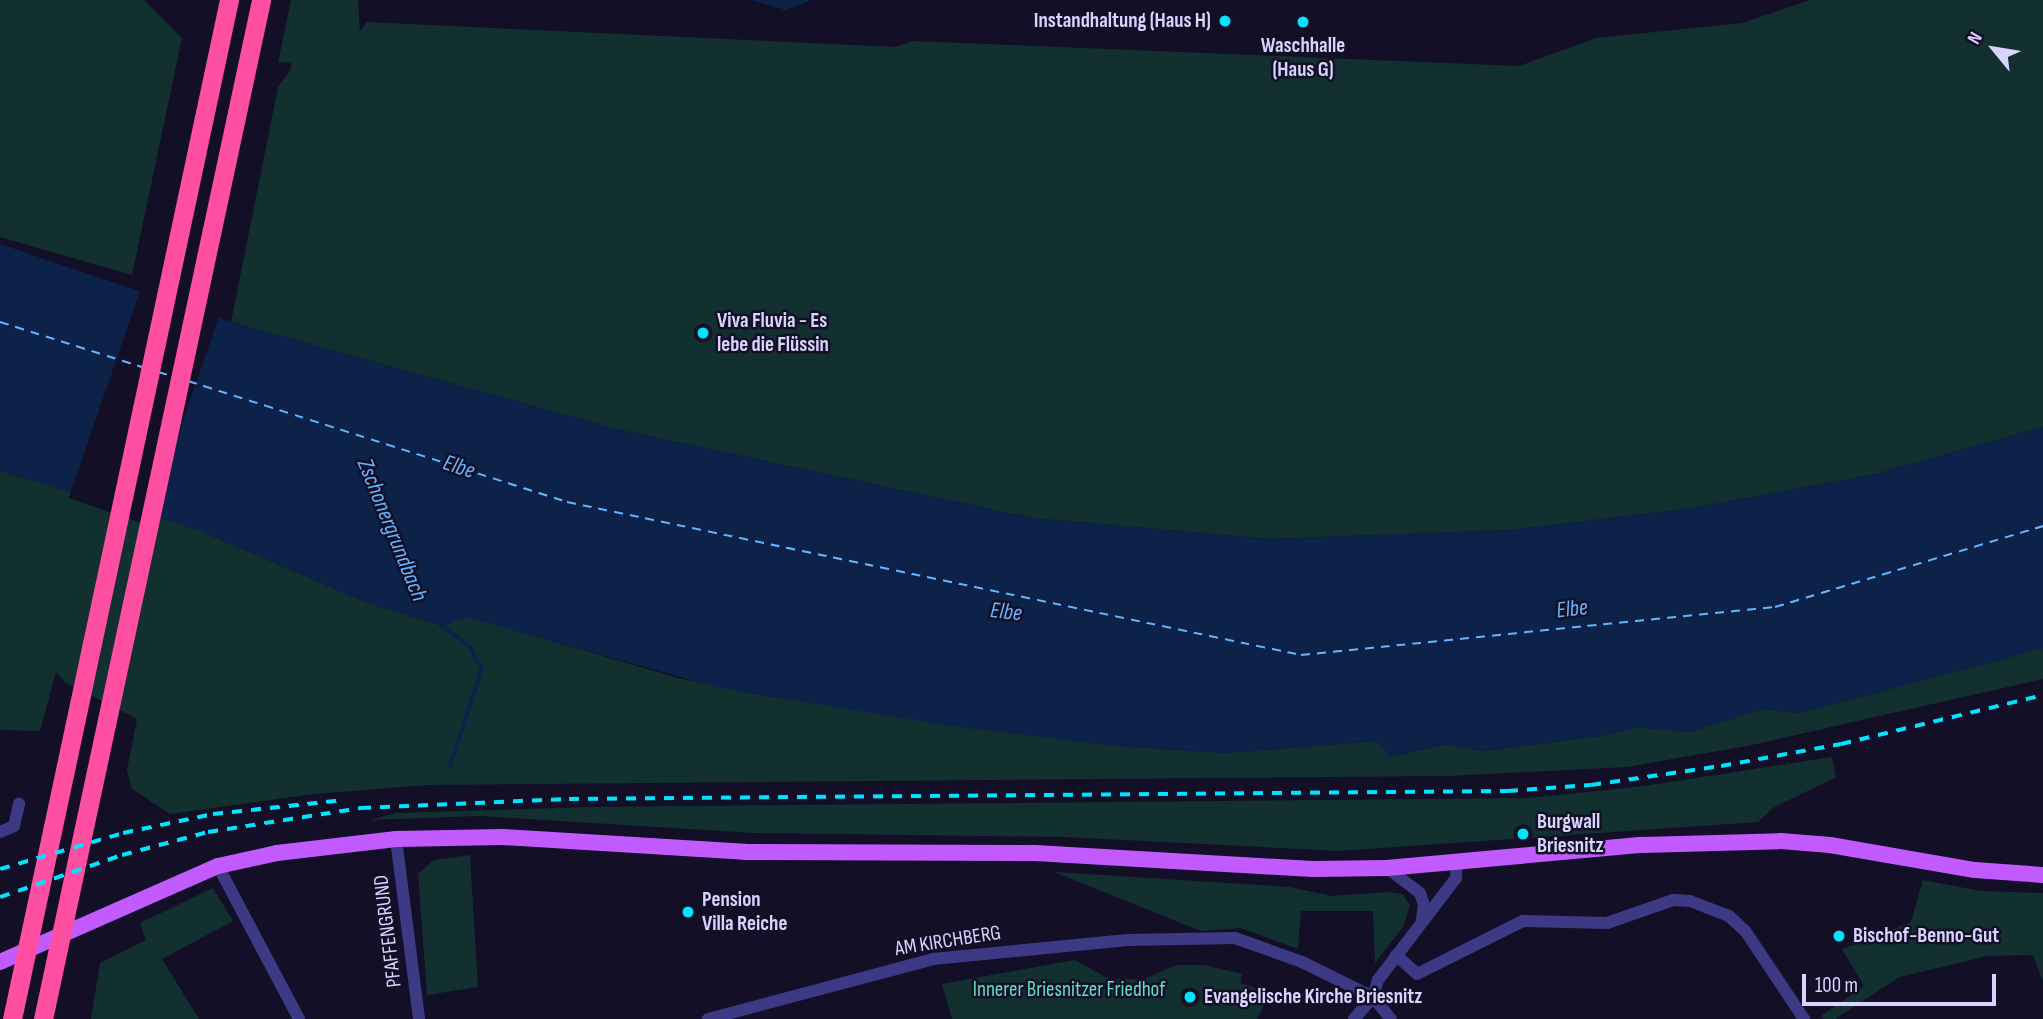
<!DOCTYPE html>
<html>
<head>
<meta charset="utf-8">
<style>
  body { margin:0 }
  #map { position:relative; width:2043px; height:1019px; overflow:hidden; background:#130f26; font-family:"Sofia Sans Condensed",sans-serif }
  div>[style] { position:absolute }
  .green>* { inset:0; background:#12302f }
  .water>* { inset:0; background:#0c2248 }
  .pier>* { inset:0; background:#130f26; transform-origin:0 0 }
  .stream>* { height:3.5px; margin:-1.75px; padding:0 1.75px; transform-origin:1.75px; border-radius:1.75px; background:#0c2248 }
  .ferry>* { height:2px; margin-top:-1px; transform-origin:0; background:repeating-linear-gradient(90deg,#62b6ff 0 9px,transparent 0 16px) }
  .minor>* { height:12px; margin:-6px; padding:0 6px; transform-origin:6px; border-radius:6px; background:#3d3a85 }
  .major>* { height:16px; margin:-8px; padding:0 8px; transform-origin:8px; border-radius:8px; background:#c25bff }
  .highway>* { height:19px; margin:-9.5px; padding:0 9.5px; transform-origin:9.5px; border-radius:9.5px; background:#ff4fa3 }
  .rail>* { height:3.5px; margin-top:-1.75px; transform-origin:0; background:repeating-linear-gradient(90deg,#00e5ff 0 10px,transparent 0 19px) }
  .dots>* { width:19px; height:19px; translate:-50% -50%; box-sizing:border-box; border:4px solid #130f26; border-radius:50% }
  span { translate:-50% -50%; white-space:nowrap; text-align:center; line-height:1.15; -webkit-text-stroke:5px #130f26; paint-order:stroke }
  .poi-label { font-size:21px; color:#d9d4ff; font-weight:700 }
  .right { translate:-100% -50%; text-align:right }
  .left { translate:0 -50%; text-align:left }
  .street-label { font-size:21px; color:#d9d4ff }
  .park-label { font-size:21px; color:#5fe0c0 }
  .water-label { font-size:23px; color:#62b6ff; font-style:italic }
  .north { position:absolute; left:1959px; top:14px; width:70px; height:70px; -webkit-text-stroke:5px #130f26; paint-order:stroke; rotate:300deg; font-size:19px; font-weight:700; line-height:28px; text-align:center; color:#d9d4ff }
  .north::after { content:''; display:block; margin:auto; width:24px; height:32px; background:#d9d4ff; clip-path:polygon(50% 0,100% 100%,50% 72%,0 100%) }
  .scale { position:absolute; left:1802px; top:974px; width:194px; height:32px; box-sizing:border-box; border:4px solid #d9d4ff; border-top:0; padding-left:9px; font-size:21px; line-height:24px; white-space:nowrap; color:#d9d4ff; -webkit-text-stroke:5px #130f26; paint-order:stroke }
</style>
</head>
<body>
<div id="map">
  <div class="green">
    <div style="clip-path:polygon(0 0,144px 0,182px 38px,132px 275px,0 237px)"></div>
    <div style="clip-path:polygon(291px 0,358px 0,360px 31px,367px 22px,895px 47px,913px 41px,1519px 66px,1596px 38px,1742px 23px,1810px 0,2043px 0,2043px 427px,1876px 474px,1693px 508px,1511px 530px,1269px 539px,1032px 518px,616px 429px,231px 322px,278px 87px,291px 69px,291px 62px,278px 63px)"></div>
    <div style="clip-path:polygon(0 471px,196px 529px,365px 602px,443px 626px,466px 616px,678px 678px,760px 695px,1106px 745px,1226px 753px,1376px 741px,1391px 757px,1446px 744px,1482px 751px,1600px 736px,1637px 727px,1690px 732px,1762px 709px,1800px 713px,2043px 648px,2043px 679px,1752px 745px,1627px 767px,1449px 776px,427px 785px,314px 794px,170px 814px,132px 789px,127px 770px,137px 719px,65px 682px,56px 672px,40px 731px,0 730px)"></div>
    <div style="clip-path:polygon(1832px 757px,1836px 777px,1773px 808px,1758px 822px,1339px 851px,1065px 837px,754px 833px,479px 816px,370px 820px,396px 813px,590px 807px,1530px 798px,1644px 786px)"></div>
    <div style="clip-path:polygon(470px 855px,478px 987px,427px 995px,418px 874px,434px 860px)"></div>
    <div style="clip-path:polygon(1054px 872px,1290px 887px,1331px 896px,1389px 892px,1403px 894px,1410px 906px,1403px 927px,1375px 963px,1373px 911px,1301px 911px,1298px 949px,1241px 928px,1201px 931px)"></div>
    <div style="clip-path:polygon(1923px 880px,1981px 891px,2043px 893px,2043px 981px,2033px 955px,1987px 956px,1900px 977px,1835px 1019px,1824px 1019px,1821px 1016px,1864px 986px,1842px 949px,1911px 922px)"></div>
    <div style="clip-path:polygon(213px 888px,233px 921px,162px 959px,199px 1019px,91px 1019px,100px 963px,146px 940px,140px 923px)"></div>
    <div style="clip-path:polygon(1075px 960px,1109px 979px,1144px 979px,1176px 965px,1204px 965px,1242px 974px,1240px 983px,1270px 993px,1257px 1019px,952px 1019px,942px 984px)"></div>
  </div>
  <div class="water">
    <div style="clip-path:polygon(752px 0,812px 0,785px 10px)"></div>
    <div style="clip-path:polygon(0 244px,231px 322px,616px 429px,1032px 518px,1269px 539px,1511px 530px,1693px 508px,1876px 474px,2043px 427px,2043px 648px,1800px 713px,1762px 709px,1690px 732px,1637px 727px,1600px 736px,1482px 751px,1445px 744px,1390px 757px,1376px 741px,1226px 753px,1106px 745px,950px 726px,716px 687px,466px 617px,443px 626px,365px 602px,196px 529px,0 471px)"></div>
  </div>
  <div class="pier">
    <div style="left:141px;top:288px;width:83px;height:222px;rotate:19deg"></div>
  </div>
  <div class="stream">
    <div style="left:441px;top:625px;width:36px;rotate:37deg"></div>
    <div style="left:470px;top:647px;width:26px;rotate:62deg"></div>
    <div style="left:482px;top:670px;width:100px;rotate:108.1deg"></div>
  </div>
  <div class="ferry">
    <div style="left:0;top:322px;width:149px;rotate:17.6deg"></div>
    <div style="left:158px;top:372px;width:15px;rotate:16deg"></div>
    <div style="left:188px;top:381px;width:398px;rotate:17.7deg"></div>
    <div style="left:567px;top:502px;width:750px;rotate:11.77deg"></div>
    <div style="left:1301px;top:655px;width:476px;rotate:-5.8deg"></div>
    <div style="left:1775px;top:607px;width:280px;rotate:-16.8deg"></div>
  </div>
  <div class="minor">
    <div style="left:0;top:832px;width:15px;rotate:-23deg"></div>
    <div style="left:14px;top:826px;width:23px;rotate:-77deg"></div>
    <div style="left:396px;top:839px;width:181px;rotate:82.7deg"></div>
    <div style="left:218px;top:866px;width:173px;rotate:62.1deg"></div>
    <div style="left:1387px;top:868px;width:41px;rotate:37.1deg"></div>
    <div style="left:1420px;top:893px;width:13px;rotate:72deg"></div>
    <div style="left:1424px;top:905px;width:15px;rotate:98deg"></div>
    <div style="left:1396px;top:955px;width:28px;rotate:42deg"></div>
    <div style="left:1417px;top:974px;width:119px;rotate:-26.6deg"></div>
    <div style="left:1523px;top:921px;width:84px;rotate:1.4deg"></div>
    <div style="left:1607px;top:923px;width:70px;rotate:-19.2deg"></div>
    <div style="left:1673px;top:900px;width:17px;rotate:3deg"></div>
    <div style="left:1690px;top:901px;width:42px;rotate:21deg"></div>
    <div style="left:1729px;top:916px;width:23px;rotate:43deg"></div>
    <div style="left:1746px;top:932px;width:105px;rotate:56.3deg"></div>
    <div style="left:708px;top:1019px;width:233px;rotate:-14.9deg"></div>
    <div style="left:933px;top:959px;width:195px;rotate:-5.6deg"></div>
    <div style="left:1127px;top:940px;width:108px;rotate:-1.1deg"></div>
    <div style="left:1235px;top:938px;width:71px;rotate:19.7deg"></div>
    <div style="left:1302px;top:962px;width:79px;rotate:26.2deg"></div>
    <div style="left:1373px;top:997px;width:28px;rotate:51deg"></div>
    <div style="left:1354px;top:1019px;width:29px;rotate:-49deg"></div>
    <div style="left:1373px;top:997px;width:18px;rotate:-74deg"></div>
    <div style="left:1378px;top:980px;width:128px;rotate:-52.6deg"></div>
    <div style="left:1456px;top:878px;width:17px;rotate:-87deg"></div>
  </div>
  <div class="major">
    <div style="left:0;top:962px;width:238px;rotate:-23.8deg"></div>
    <div style="left:218px;top:866px;width:60px;rotate:-12.4deg"></div>
    <div style="left:277px;top:853px;width:120px;rotate:-6.7deg"></div>
    <div style="left:396px;top:839px;width:107px;rotate:-1.1deg"></div>
    <div style="left:503px;top:837px;width:242px;rotate:3.5deg"></div>
    <div style="left:745px;top:852px;width:290px;rotate:0.2deg"></div>
    <div style="left:1035px;top:853px;width:278px;rotate:3.3deg"></div>
    <div style="left:1313px;top:869px;width:74px;rotate:-0.8deg"></div>
    <div style="left:1387px;top:868px;width:256px;rotate:-5.2deg"></div>
    <div style="left:1642px;top:845px;width:139px;rotate:-1.6deg"></div>
    <div style="left:1781px;top:841px;width:49px;rotate:4.7deg"></div>
    <div style="left:1830px;top:845px;width:147px;rotate:9.8deg"></div>
    <div style="left:1975px;top:870px;width:68px;rotate:4.2deg"></div>
  </div>
  <div class="highway">
    <div style="left:12px;top:1019px;width:1042px;rotate:-77.98deg"></div>
    <div style="left:43px;top:1019px;width:1042px;rotate:-77.92deg"></div>
  </div>
  <div class="rail">
    <div style="left:0;top:869px;width:128px;rotate:-16.3deg"></div>
    <div style="left:123px;top:833px;width:92px;rotate:-11.9deg"></div>
    <div style="left:213px;top:814px;width:132px;rotate:-6.1deg"></div>
    <div style="left:0;top:897px;width:129px;rotate:-19deg"></div>
    <div style="left:122px;top:855px;width:89px;rotate:-15deg"></div>
    <div style="left:208px;top:832px;width:155px;rotate:-8.9deg"></div>
    <div style="left:361px;top:808px;width:208px;rotate:-2.5deg"></div>
    <div style="left:569px;top:799px;width:939px;rotate:-0.49deg"></div>
    <div style="left:1508px;top:791px;width:83px;rotate:-4.1deg"></div>
    <div style="left:1591px;top:785px;width:131px;rotate:-8.3deg"></div>
    <div style="left:1721px;top:766px;width:122px;rotate:-10.4deg"></div>
    <div style="left:1841px;top:744px;width:208px;rotate:-13.6deg"></div>
  </div>
  <div class="dots">
    <div style="left:1225px;top:21px;background:#00e5ff"></div>
    <div style="left:1303px;top:22px;background:#00e5ff"></div>
    <div style="left:703px;top:333px;background:#00e5ff"></div>
    <div style="left:1523px;top:834px;background:#00e5ff"></div>
    <div style="left:688px;top:912px;background:#00e5ff"></div>
    <div style="left:1839px;top:936px;background:#00e5ff"></div>
    <div style="left:1190px;top:997px;background:#00e5ff"></div>
  </div>
  <div class="poi-label">
    <span class="right" style="left:1211px;top:21px">Instandhaltung (Haus H)</span>
    <span style="left:1303px;top:58px">Waschhalle<br>(Haus G)</span>
    <span class="left" style="left:717px;top:333px">Viva Fluvia - Es<br>lebe die Flüssin</span>
    <span class="left" style="left:1537px;top:834px">Burgwall<br>Briesnitz</span>
    <span class="left" style="left:702px;top:912px">Pension<br>Villa Reiche</span>
    <span class="left" style="left:1853px;top:936px">Bischof-Benno-Gut</span>
    <span class="left" style="left:1204px;top:997px">Evangelische Kirche Briesnitz</span>
  </div>
  <div class="street-label">
    <span style="left:388px;top:931px;rotate:-97deg">PFAFFENGRUND</span>
    <span style="left:948px;top:941px;rotate:-9deg">AM KIRCHBERG</span>
  </div>
  <div class="park-label">
    <span style="left:1069px;top:990px">Innerer Briesnitzer Friedhof</span>
  </div>
  <div class="water-label">
    <span style="left:459px;top:467px;rotate:18deg">Elbe</span>
    <span style="left:392px;top:530px;rotate:68deg">Zschonergrundbach</span>
    <span style="left:1572px;top:609px;rotate:-6deg">Elbe</span>
    <span style="left:1006px;top:612px;rotate:6deg">Elbe</span>
  </div>
  <div class="north">N</div>
  <div class="scale">100 m</div>
</div>
</body>
</html>
